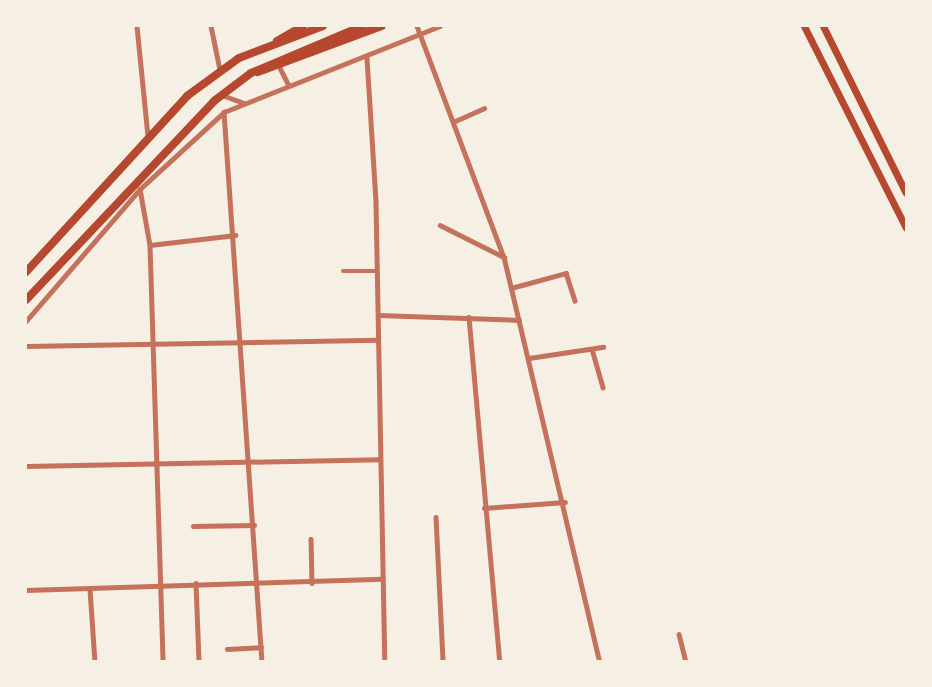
<!DOCTYPE html>
<html>
<head>
<meta charset="utf-8">
<style>
  body { margin:0 }
  #map { position:relative; width:932px; height:687px; overflow:hidden; background:#f6efe4; font-family:Arial,sans-serif }
  div>[style] { position:absolute }
  .minor>* { height:4.5px; margin:-2.25px; padding:0 2.25px; transform-origin:2.25px; border-radius:2.25px; background:#c5725c }
  .secondary>* { height:7px; margin:-3.5px; padding:0 3.5px; transform-origin:3.5px; border-radius:3.5px; background:#b5482f }
  .primary>* { height:8px; margin:-4px; padding:0 4px; transform-origin:4px; border-radius:4px; background:#b5482f }
  .trunk>* { height:8px; margin:-4px; padding:0 4px; transform-origin:4px; border-radius:4px; background:#b5482f }
  span { translate:-50% -50%; white-space:nowrap; text-align:center; line-height:1.15; -webkit-text-stroke:4.5px #f6efe4; paint-order:stroke }
  .frame { position:absolute; inset:0; border:27px solid #f6efe4; pointer-events:none }
</style>
</head>
<body>
<div id="map">
  <div class="minor">
    <div style="left:137px;top:26px;width:112px;rotate:84.3deg"></div>
    <div style="left:211px;top:26px;width:45px;rotate:78.4deg"></div>
    <div style="left:417px;top:26px;width:247px;rotate:69.4deg"></div>
    <div style="left:504px;top:257px;width:416px;rotate:76.7deg"></div>
    <div style="left:367px;top:58px;width:145px;rotate:86.4deg"></div>
    <div style="left:376px;top:203px;width:459px;rotate:88.9deg"></div>
    <div style="left:279px;top:66px;width:22px;rotate:63deg"></div>
    <div style="left:222px;top:95px;width:23px;rotate:20deg"></div>
    <div style="left:224px;top:112px;width:551px;rotate:86.05deg"></div>
    <div style="left:453px;top:122px;width:34px;rotate:-24deg"></div>
    <div style="left:140px;top:189px;width:57px;rotate:79.9deg"></div>
    <div style="left:150px;top:245px;width:417px;rotate:88.2deg"></div>
    <div style="left:440px;top:225px;width:72px;rotate:26.6deg"></div>
    <div style="left:150px;top:245px;width:86px;rotate:-6.7deg"></div>
    <div style="left:343px;top:271px;width:34px"></div>
    <div style="left:511px;top:288px;width:57px;rotate:-15.3deg"></div>
    <div style="left:566px;top:273px;width:29px;rotate:72deg"></div>
    <div style="left:378px;top:315px;width:141px;rotate:2deg"></div>
    <div style="left:469px;top:317px;width:346px;rotate:84.9deg"></div>
    <div style="left:26px;top:321px;width:174px;rotate:-49.2deg"></div>
    <div style="left:140px;top:189px;width:114px;rotate:-42.5deg"></div>
    <div style="left:224px;top:112px;width:232px;rotate:-21.7deg"></div>
    <div style="left:26px;top:346px;width:352px;rotate:-1deg"></div>
    <div style="left:592px;top:349px;width:40px;rotate:74deg"></div>
    <div style="left:529px;top:358px;width:75px;rotate:-8.5deg"></div>
    <div style="left:26px;top:466px;width:354px;rotate:-1.1deg"></div>
    <div style="left:484px;top:508px;width:81px;rotate:-4.2deg"></div>
    <div style="left:436px;top:517px;width:145px;rotate:87.2deg"></div>
    <div style="left:193px;top:526px;width:61px;rotate:-0.9deg"></div>
    <div style="left:311px;top:539px;width:44px;rotate:88.7deg"></div>
    <div style="left:196px;top:583px;width:79px;rotate:87.8deg"></div>
    <div style="left:90px;top:589px;width:73px;rotate:86.1deg"></div>
    <div style="left:26px;top:590px;width:356px;rotate:-1.8deg"></div>
    <div style="left:679px;top:634px;width:29px;rotate:76deg"></div>
    <div style="left:227px;top:649px;width:34px;rotate:-3deg"></div>
  </div>
  <div class="secondary">
    <div style="left:804px;top:26px;width:226px;rotate:63.2deg"></div>
    <div style="left:823px;top:26px;width:186px;rotate:63.6deg"></div>
  </div>
  <div class="primary">
    <div style="left:277px;top:41px;width:30px;rotate:-30deg"></div>
    <div style="left:258px;top:72px;width:132px;rotate:-20.4deg"></div>
  </div>
  <div class="trunk">
    <div style="left:26px;top:272px;width:239px;rotate:-47.5deg"></div>
    <div style="left:187px;top:96px;width:64px;rotate:-36.2deg"></div>
    <div style="left:239px;top:58px;width:90px;rotate:-20.9deg"></div>
    <div style="left:26px;top:300px;width:274px;rotate:-46.6deg"></div>
    <div style="left:214px;top:101px;width:46px;rotate:-37.1deg"></div>
    <div style="left:251px;top:73px;width:121px;rotate:-22.9deg"></div>
  </div>
  <div class="frame"></div>
</div>
</body>
</html>
